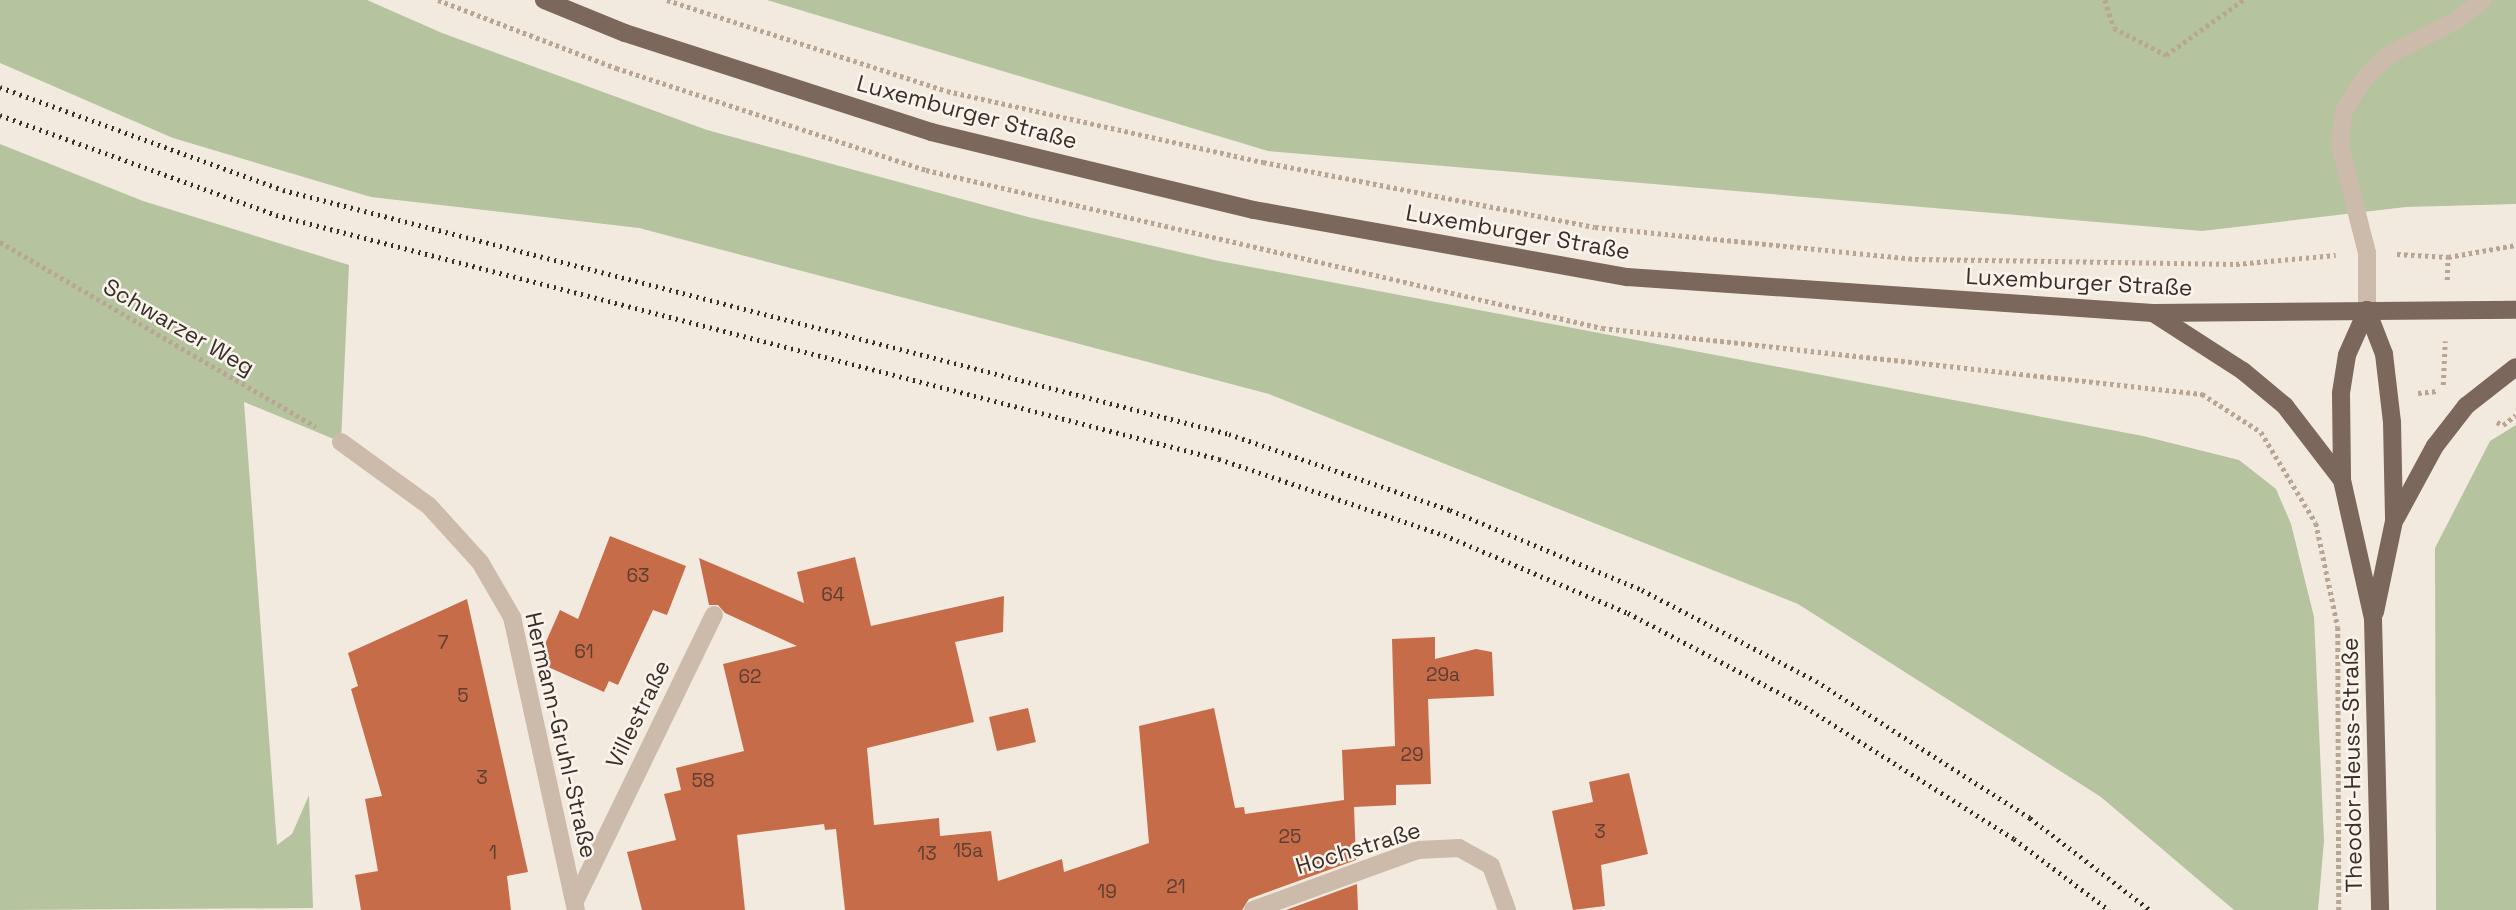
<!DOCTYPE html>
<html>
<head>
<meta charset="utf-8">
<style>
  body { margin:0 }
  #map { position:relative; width:2516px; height:910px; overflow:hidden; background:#f3eadf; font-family:"Space Grotesk",sans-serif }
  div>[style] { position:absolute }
  .green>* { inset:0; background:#b5c39e }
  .building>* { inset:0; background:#c66c49; transform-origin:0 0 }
  .path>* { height:4.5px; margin-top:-2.25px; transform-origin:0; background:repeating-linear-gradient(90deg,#b8a594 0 3.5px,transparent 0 7px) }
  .minor>* { height:18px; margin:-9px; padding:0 9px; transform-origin:9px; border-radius:9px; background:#cba }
  .major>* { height:18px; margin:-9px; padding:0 9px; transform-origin:9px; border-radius:9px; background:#7b675b }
  .rail>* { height:5px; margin-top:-2.5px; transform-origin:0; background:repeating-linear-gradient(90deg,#392f2a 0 2px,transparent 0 7px) }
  span { translate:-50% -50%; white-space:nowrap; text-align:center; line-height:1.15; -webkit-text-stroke:5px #faf4ec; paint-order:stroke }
  .number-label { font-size:19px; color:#5c3e32 }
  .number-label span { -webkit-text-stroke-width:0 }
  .street-label { font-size:23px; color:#392f2a }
</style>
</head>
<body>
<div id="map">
  <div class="green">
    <div style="clip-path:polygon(0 0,367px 0,442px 33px,707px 130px,1028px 217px,1214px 260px,2143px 436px,2239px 460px,2276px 489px,2291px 524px,2314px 617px,2324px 841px,2318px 910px,2234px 910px,2101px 797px,1798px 604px,1269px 394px,639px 228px,371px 197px,173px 138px,0 63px)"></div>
    <div style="clip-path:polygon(767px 0,2516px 0,2516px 204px,2406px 207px,2202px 231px,1268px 151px)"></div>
    <div style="clip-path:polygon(0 144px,143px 201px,349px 265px,341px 442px,244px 402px,277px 845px,292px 834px,309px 795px,313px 908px,0 910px)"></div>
    <div style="clip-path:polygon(2516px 425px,2516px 910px,2436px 910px,2435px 548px,2490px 441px)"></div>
  </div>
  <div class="building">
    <div style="clip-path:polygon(610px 536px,686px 566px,667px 615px,653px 610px,618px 685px,609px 681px,604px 692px,537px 662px,560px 610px,578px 619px)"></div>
    <div style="clip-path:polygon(855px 557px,871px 626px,1004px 596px,1003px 632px,955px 642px,974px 722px,867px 748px,874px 825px,939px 818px,940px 836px,991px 831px,998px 881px,1062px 859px,1064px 872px,1149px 843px,1139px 726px,1214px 708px,1235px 808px,1244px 807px,1245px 814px,1344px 800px,1342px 750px,1395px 746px,1392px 639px,1435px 637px,1435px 659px,1476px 649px,1492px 652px,1494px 696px,1428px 699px,1431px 784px,1396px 785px,1396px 805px,1354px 807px,1356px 860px,1249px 899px,1242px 910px,845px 910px,836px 829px,825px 830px,824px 824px,737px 835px,745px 910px,642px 910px,627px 852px,676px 840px,664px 794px,681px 790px,676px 768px,744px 751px,723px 664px,797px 646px,725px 613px,718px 605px,709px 605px,699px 558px,804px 603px,797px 572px)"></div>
    <div style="clip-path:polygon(467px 599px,528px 872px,507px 876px,511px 910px,361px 910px,355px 875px,378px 871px,365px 799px,382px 796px,351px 689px,358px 686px,348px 653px)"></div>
    <div style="left:1028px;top:708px;width:35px;height:40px;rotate:77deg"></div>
    <div style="clip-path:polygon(1629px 773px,1648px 854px,1601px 865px,1605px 906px,1573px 910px,1552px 811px,1593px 802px,1589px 782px)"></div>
    <div style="clip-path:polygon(1357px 884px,1358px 910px,1286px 910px)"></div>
  </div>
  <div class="path">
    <div style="left:438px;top:0;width:191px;rotate:20.9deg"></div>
    <div style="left:616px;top:68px;width:326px;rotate:18.2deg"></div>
    <div style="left:926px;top:170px;width:694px;rotate:13.16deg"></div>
    <div style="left:1602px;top:328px;width:604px;rotate:6.28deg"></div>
    <div style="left:2202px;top:394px;width:70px;rotate:32.8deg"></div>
    <div style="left:2261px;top:432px;width:106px;rotate:58.9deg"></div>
    <div style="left:2316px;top:523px;width:106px;rotate:78.1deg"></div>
    <div style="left:2338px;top:627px;width:283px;rotate:89.8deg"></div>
    <div style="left:667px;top:0;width:294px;rotate:18deg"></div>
    <div style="left:947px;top:91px;width:324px;rotate:12.7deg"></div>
    <div style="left:1263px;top:162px;width:338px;rotate:11.1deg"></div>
    <div style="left:1595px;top:227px;width:322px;rotate:5.7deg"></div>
    <div style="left:1915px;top:259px;width:321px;rotate:0.9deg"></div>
    <div style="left:2236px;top:264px;width:100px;rotate:-5.1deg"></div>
    <div style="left:2105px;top:0;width:29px;rotate:72deg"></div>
    <div style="left:2114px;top:28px;width:59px;rotate:27.4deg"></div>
    <div style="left:2166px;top:55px;width:95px;rotate:-35.5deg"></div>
    <div style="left:0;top:242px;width:366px;rotate:30.3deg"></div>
    <div style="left:2397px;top:254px;width:51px;rotate:3.4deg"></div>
    <div style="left:2448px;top:257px;width:69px;rotate:-10deg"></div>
    <div style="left:2447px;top:280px;width:23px;rotate:-88deg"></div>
    <div style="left:2443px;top:385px;width:44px;rotate:-87.4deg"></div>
    <div style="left:2418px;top:393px;width:19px;rotate:-6deg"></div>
    <div style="left:2497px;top:422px;width:7px;rotate:27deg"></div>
    <div style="left:2503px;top:425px;width:16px;rotate:-38deg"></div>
  </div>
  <div class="minor">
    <div style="left:2367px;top:310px;width:57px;rotate:-90deg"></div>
    <div style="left:2367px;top:253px;width:110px;rotate:-104.2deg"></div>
    <div style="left:2340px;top:146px;width:36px;rotate:-84deg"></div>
    <div style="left:2344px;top:110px;width:37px;rotate:-57deg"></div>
    <div style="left:2364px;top:79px;width:34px;rotate:-45deg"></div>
    <div style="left:2388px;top:55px;width:77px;rotate:-26.9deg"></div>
    <div style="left:2457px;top:20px;width:33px;rotate:-38deg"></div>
    <div style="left:341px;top:442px;width:109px;rotate:36deg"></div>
    <div style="left:429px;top:506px;width:76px;rotate:47.7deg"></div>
    <div style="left:480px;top:562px;width:64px;rotate:59.8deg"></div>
    <div style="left:512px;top:617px;width:300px;rotate:77.7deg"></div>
    <div style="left:575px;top:901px;width:318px;rotate:-64.1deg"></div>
    <div style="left:1253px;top:910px;width:176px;rotate:-20deg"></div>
    <div style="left:1418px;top:850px;width:41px;rotate:-2.8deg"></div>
    <div style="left:1459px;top:848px;width:37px;rotate:29deg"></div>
    <div style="left:1491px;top:866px;width:47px;rotate:70deg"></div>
  </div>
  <div class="major">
    <div style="left:544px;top:0;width:87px;rotate:22.2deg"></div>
    <div style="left:625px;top:33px;width:322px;rotate:17.9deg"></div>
    <div style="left:931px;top:132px;width:332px;rotate:13.6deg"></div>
    <div style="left:1254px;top:210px;width:379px;rotate:10.2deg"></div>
    <div style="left:1627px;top:277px;width:527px;rotate:3.92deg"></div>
    <div style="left:2153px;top:313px;width:363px;rotate:-0.5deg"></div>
    <div style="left:2367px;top:310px;width:49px;rotate:114deg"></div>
    <div style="left:2347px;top:355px;width:39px;rotate:99deg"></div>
    <div style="left:2341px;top:394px;width:86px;rotate:89.3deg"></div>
    <div style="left:2342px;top:480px;width:142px;rotate:77.4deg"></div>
    <div style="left:2373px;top:619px;width:291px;rotate:88.6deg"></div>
    <div style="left:2367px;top:310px;width:47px;rotate:68.9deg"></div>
    <div style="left:2384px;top:354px;width:68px;rotate:83.3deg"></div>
    <div style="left:2392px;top:422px;width:99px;rotate:88.8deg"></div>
    <div style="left:2394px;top:521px;width:93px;rotate:101.8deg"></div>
    <div style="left:2153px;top:313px;width:107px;rotate:32.8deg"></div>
    <div style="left:2243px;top:371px;width:55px;rotate:39.8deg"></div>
    <div style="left:2285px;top:406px;width:93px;rotate:52.4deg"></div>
    <div style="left:2396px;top:518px;width:82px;rotate:-61.6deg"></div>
    <div style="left:2435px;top:446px;width:51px;rotate:-52.2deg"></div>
    <div style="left:2466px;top:406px;width:63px;rotate:-38deg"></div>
  </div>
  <div class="rail">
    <div style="left:0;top:87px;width:301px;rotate:20deg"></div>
    <div style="left:283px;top:190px;width:977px;rotate:14.46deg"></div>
    <div style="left:1229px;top:434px;width:234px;rotate:19deg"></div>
    <div style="left:1450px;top:510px;width:208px;rotate:22.6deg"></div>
    <div style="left:1642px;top:590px;width:196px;rotate:27.6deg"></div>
    <div style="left:1816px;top:681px;width:254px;rotate:32.6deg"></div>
    <div style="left:2030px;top:818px;width:151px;rotate:37.5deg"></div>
    <div style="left:0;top:115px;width:294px;rotate:19.9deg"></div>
    <div style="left:276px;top:215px;width:974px;rotate:14.51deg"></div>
    <div style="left:1219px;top:459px;width:237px;rotate:18.7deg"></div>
    <div style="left:1444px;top:535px;width:200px;rotate:23deg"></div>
    <div style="left:1628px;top:613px;width:193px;rotate:27.8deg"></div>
    <div style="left:1799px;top:703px;width:254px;rotate:32.3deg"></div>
    <div style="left:2014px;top:839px;width:119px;rotate:36.8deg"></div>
  </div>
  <div class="number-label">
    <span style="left:638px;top:576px">63</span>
    <span style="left:833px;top:595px">64</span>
    <span style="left:443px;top:643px">7</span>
    <span style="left:584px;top:652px">61</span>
    <span style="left:1443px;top:675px">29a</span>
    <span style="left:750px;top:677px">62</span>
    <span style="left:463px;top:696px">5</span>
    <span style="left:1412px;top:755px">29</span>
    <span style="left:482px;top:778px">3</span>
    <span style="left:703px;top:781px">58</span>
    <span style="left:1600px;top:832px">3</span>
    <span style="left:1290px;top:837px">25</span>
    <span style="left:968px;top:851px">15a</span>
    <span style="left:493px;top:853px">1</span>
    <span style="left:927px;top:854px">13</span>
    <span style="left:1176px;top:887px">21</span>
    <span style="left:1107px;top:892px">19</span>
  </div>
  <div class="street-label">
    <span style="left:967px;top:112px;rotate:15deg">Luxemburger Straße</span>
    <span style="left:1518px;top:232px;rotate:10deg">Luxemburger Straße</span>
    <span style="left:2079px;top:282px;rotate:3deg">Luxemburger Straße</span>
    <span style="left:179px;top:327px;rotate:30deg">Schwarzer Weg</span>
    <span style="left:638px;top:714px;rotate:-64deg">Villestraße</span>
    <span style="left:561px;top:735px;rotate:77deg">Hermann-Gruhl-Straße</span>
    <span style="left:2352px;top:765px;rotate:-91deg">Theodor-Heuss-Straße</span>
    <span style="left:1358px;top:848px;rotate:-17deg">Hochstraße</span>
  </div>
</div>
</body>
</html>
